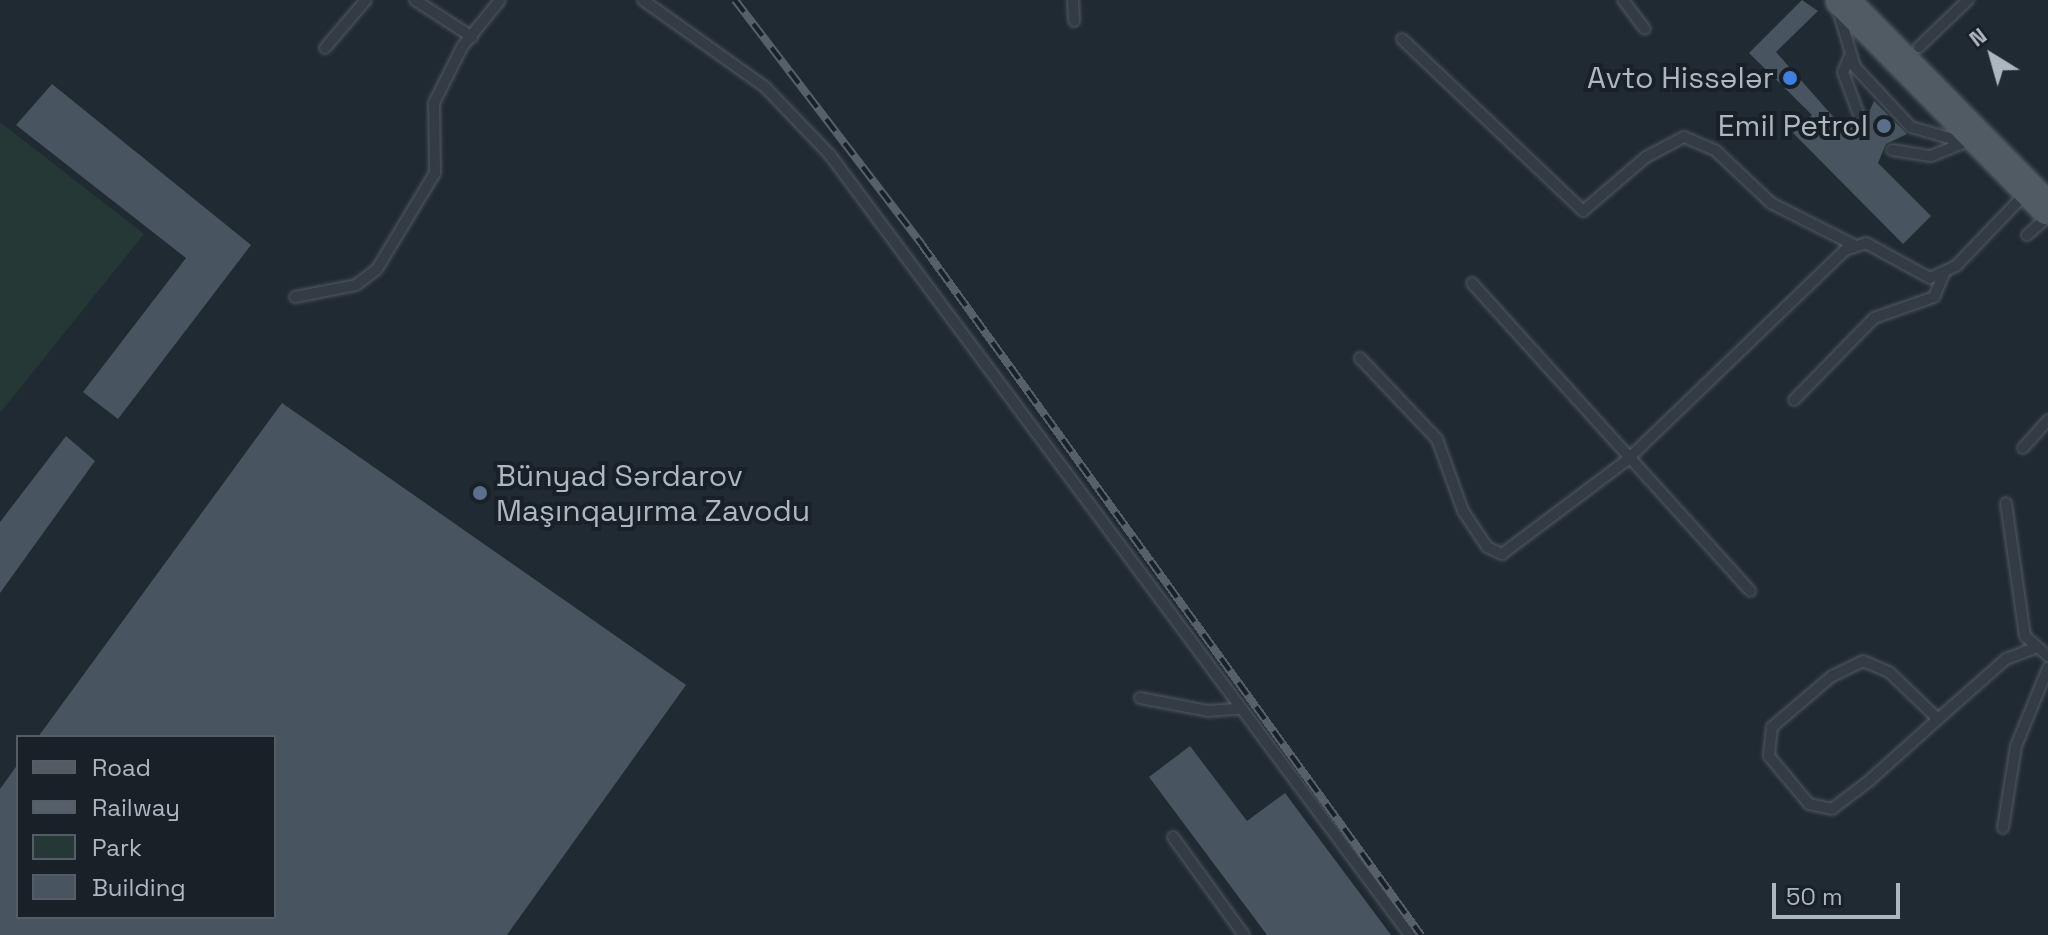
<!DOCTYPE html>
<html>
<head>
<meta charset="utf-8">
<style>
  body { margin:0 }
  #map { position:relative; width:2048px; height:935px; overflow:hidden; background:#202a33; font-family:"Space Grotesk",sans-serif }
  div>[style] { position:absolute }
  .green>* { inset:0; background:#253836 }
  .building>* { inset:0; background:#48545f }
  .roads { filter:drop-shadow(0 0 2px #515a62) drop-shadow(0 0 2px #515a62) }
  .lane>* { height:10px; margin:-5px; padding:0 5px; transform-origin:5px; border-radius:5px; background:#333c44 }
  .primary>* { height:32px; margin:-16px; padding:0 16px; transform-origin:16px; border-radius:16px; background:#515b64 }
  .rail>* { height:8px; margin-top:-4px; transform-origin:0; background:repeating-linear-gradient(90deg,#192128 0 15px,#55606b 0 30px); box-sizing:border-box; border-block:2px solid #55606b }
  .dots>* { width:22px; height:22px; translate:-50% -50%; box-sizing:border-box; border:4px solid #192128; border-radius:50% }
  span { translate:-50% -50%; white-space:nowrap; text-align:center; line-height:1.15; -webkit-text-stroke:8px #192128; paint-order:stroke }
  .poi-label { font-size:30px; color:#adb7c1 }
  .right { translate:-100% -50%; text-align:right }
  .left { translate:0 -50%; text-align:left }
  .legend { position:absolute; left:16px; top:735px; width:260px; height:184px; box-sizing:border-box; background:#192128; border:2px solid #545d65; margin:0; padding:10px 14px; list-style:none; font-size:24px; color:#adb7c1 }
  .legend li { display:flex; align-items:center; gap:16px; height:40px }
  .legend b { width:40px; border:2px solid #545d65 }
  .north { position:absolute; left:1952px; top:16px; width:80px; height:80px; -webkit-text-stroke:6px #192128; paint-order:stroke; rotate:323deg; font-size:22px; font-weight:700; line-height:32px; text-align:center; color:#adb7c1 }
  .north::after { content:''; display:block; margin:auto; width:28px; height:36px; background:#adb7c1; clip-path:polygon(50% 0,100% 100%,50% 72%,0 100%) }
  .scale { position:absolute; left:1772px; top:883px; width:128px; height:36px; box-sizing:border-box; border:4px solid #adb7c1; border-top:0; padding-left:10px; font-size:24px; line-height:28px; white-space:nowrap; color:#adb7c1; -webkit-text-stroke:6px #192128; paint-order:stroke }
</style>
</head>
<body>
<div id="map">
  <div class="green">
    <div style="clip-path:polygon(0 122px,144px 234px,0 413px)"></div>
  </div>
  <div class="building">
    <div style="clip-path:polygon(1802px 0,1818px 11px,1776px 52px,1845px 130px,1865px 121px,1874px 101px,1907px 134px,1886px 144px,1878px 163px,1931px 216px,1903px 244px,1793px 133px,1812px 115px,1749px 53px)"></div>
    <div style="clip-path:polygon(52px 84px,251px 245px,118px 419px,83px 392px,186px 258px,16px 125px)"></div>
    <div style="clip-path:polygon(282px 403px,686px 685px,507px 935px,0 935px,0 789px,18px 764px,18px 917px,274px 917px,274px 737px,38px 737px)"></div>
    <div style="clip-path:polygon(66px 436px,95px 461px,0 593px,0 522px)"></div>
    <div style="clip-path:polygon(1190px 746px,1247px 821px,1285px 793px,1391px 935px,1267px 935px,1149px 777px)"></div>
  </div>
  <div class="roads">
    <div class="lane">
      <div style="left:415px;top:0;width:68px;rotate:33deg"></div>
      <div style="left:643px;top:0;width:150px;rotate:35.5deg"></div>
      <div style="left:765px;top:87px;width:94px;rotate:46.3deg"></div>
      <div style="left:830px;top:155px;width:972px;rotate:53.37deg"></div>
      <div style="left:1073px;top:0;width:21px;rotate:87deg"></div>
      <div style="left:1623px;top:0;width:36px;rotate:53deg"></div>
      <div style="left:1838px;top:10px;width:59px;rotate:73.4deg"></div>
      <div style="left:1855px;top:67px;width:82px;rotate:47deg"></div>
      <div style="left:1911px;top:127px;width:61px;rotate:16.1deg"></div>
      <div style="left:1402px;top:39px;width:250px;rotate:43.5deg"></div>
      <div style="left:1583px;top:211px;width:83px;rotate:-40.6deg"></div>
      <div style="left:1646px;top:157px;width:43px;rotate:-27.8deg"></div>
      <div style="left:1684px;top:137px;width:34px;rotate:23deg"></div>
      <div style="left:1715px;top:150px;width:77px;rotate:43.4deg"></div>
      <div style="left:1771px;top:203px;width:93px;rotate:26.8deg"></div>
      <div style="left:1919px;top:47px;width:68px;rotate:-43.8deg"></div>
      <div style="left:325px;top:48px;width:63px;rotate:-49.5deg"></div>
      <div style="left:1849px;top:58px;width:15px;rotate:113deg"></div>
      <div style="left:1843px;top:72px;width:46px;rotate:69.6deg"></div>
      <div style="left:1892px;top:150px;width:39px;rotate:9deg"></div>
      <div style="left:1931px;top:156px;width:35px;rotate:-22deg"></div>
      <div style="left:2027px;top:235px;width:28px;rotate:-41deg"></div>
      <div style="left:1472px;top:283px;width:415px;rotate:47.9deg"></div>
      <div style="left:295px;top:297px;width:62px;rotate:-11.1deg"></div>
      <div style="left:356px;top:285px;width:26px;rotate:-37deg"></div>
      <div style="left:377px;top:269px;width:112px;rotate:-58.9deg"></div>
      <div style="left:435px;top:173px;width:70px;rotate:-90.8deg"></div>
      <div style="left:434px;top:103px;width:63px;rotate:-63.4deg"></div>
      <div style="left:462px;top:47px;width:60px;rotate:-51deg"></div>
      <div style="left:1360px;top:358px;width:112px;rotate:46.5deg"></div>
      <div style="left:1437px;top:439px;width:77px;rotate:70.1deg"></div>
      <div style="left:1463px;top:511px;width:43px;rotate:56.3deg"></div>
      <div style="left:1487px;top:547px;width:17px;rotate:25deg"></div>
      <div style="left:1502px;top:554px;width:156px;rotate:-36.9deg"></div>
      <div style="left:1627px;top:460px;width:303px;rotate:-43.9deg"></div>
      <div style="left:1845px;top:250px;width:22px;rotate:-18deg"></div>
      <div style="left:1866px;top:243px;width:73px;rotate:28.7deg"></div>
      <div style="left:1930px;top:278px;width:29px;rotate:-25deg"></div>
      <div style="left:1956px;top:266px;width:100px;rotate:-46.2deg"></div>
      <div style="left:1794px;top:400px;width:115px;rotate:-45.7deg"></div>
      <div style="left:1874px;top:318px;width:64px;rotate:-19.3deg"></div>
      <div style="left:1934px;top:297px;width:25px;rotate:-67deg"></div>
      <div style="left:2023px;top:448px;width:38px;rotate:-48deg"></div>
      <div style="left:2006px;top:503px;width:134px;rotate:81.9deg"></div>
      <div style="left:2025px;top:636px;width:30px;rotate:41deg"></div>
      <div style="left:1140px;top:698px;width:69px;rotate:10.8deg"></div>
      <div style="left:1208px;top:711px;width:31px;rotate:-4deg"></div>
      <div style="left:1938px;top:719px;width:68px;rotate:-136.2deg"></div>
      <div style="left:1889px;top:672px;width:28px;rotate:-157deg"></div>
      <div style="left:1863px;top:661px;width:34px;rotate:154deg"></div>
      <div style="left:1832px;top:676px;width:79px;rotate:139.6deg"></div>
      <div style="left:1772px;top:727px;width:29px;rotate:96deg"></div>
      <div style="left:1769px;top:756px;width:62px;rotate:50.2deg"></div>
      <div style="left:1809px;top:804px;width:24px;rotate:12deg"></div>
      <div style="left:1832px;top:809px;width:48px;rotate:-37.3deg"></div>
      <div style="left:1870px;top:780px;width:91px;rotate:-41.9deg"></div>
      <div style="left:1938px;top:719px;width:91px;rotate:-41.4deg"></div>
      <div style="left:2006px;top:659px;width:28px;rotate:-21deg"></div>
      <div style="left:2003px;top:828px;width:83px;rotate:-81deg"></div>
      <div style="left:2016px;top:746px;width:84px;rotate:-67.7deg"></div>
      <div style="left:1173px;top:837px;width:121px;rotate:54.1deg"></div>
    </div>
    <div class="primary">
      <div style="left:1842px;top:0;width:293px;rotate:45.4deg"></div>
    </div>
  </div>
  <div class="rail">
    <div style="left:735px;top:0;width:308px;rotate:52.6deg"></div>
    <div style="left:922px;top:245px;width:852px;rotate:54.13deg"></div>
  </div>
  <div class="dots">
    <div style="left:1790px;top:78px;background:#3f7fe0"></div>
    <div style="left:1884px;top:126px;background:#5c6f8a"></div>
    <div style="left:480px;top:493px;background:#5c6f8a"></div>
  </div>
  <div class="poi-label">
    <span class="right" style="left:1774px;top:78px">Avto Hissələr</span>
    <span class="right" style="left:1868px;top:126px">Emil Petrol</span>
    <span class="left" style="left:496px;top:493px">Bünyad Sərdarov<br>Maşınqayırma Zavodu</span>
  </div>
  <ul class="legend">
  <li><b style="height:10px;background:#515b64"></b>Road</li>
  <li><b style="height:10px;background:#55606b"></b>Railway</li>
  <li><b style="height:22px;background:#253836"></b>Park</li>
  <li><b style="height:22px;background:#48545f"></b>Building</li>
  </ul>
  <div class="north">N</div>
  <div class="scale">50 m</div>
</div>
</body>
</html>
